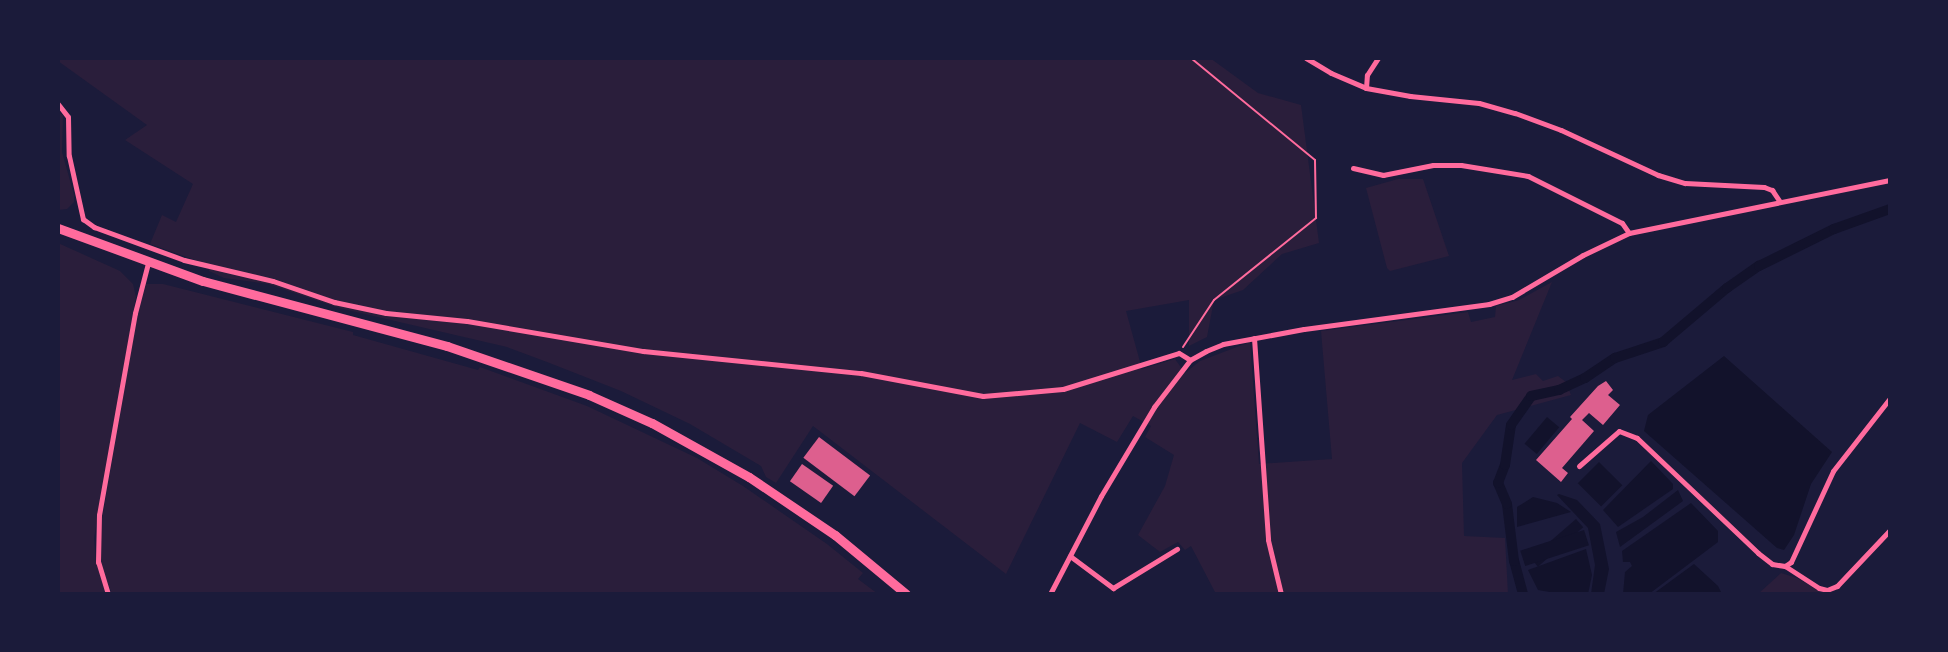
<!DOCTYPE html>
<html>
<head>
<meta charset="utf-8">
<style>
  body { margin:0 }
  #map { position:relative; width:1948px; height:652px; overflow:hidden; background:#1b1b3a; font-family:Quicksand,sans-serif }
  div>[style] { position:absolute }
  .green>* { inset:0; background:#2a1e3b }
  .water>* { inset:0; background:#12122b; transform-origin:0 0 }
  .canal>* { height:10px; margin:-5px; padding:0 5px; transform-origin:5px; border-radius:5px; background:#12122b }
  .building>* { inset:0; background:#dd5f8e; transform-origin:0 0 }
  .path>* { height:2px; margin:-1px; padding:0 1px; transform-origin:1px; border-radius:1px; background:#ff6b9d }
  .minor>* { height:5px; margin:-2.5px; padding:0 2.5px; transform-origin:2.5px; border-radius:2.5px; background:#ff6b9d }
  .primary>* { height:9px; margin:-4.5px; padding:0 4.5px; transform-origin:4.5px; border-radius:4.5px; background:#ff6b9d }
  span { translate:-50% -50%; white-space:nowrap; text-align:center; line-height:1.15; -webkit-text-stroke:7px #1b1b3a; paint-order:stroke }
  .frame { position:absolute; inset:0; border:60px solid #1b1b3a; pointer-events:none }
</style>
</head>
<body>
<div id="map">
  <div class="green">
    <div style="clip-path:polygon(58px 58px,1210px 58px,1258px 93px,1301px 105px,1319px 243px,1282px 254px,1243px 290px,1214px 300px,1207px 337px,1189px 346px,1189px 300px,1126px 311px,1142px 369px,1175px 359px,1185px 373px,1200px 361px,1250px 342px,1259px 464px,1332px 459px,1321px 331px,1468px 312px,1471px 322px,1495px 317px,1496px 306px,1519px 300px,1552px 282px,1512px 380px,1536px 374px,1543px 381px,1558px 376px,1566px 382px,1571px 395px,1497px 415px,1462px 463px,1464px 536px,1505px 538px,1508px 594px,1216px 594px,1191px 546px,1185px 550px,1178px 542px,1160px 552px,1138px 535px,1165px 486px,1174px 455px,1145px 437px,1151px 426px,1133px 416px,1117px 442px,1080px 423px,1006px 574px,813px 426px,776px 483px,766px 477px,761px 466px,690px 424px,621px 391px,547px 362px,507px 347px,339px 308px,268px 284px,224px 278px,209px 271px,209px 265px,150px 244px,162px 215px,176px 222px,193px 184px,125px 140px,147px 125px,58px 61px)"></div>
    <div style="clip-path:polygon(58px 112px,63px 115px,62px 152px,74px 195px,74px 202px,67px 209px,58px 210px)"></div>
    <div style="clip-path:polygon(1398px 179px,1423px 179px,1449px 256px,1390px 271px,1387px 268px,1366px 188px)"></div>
    <div style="clip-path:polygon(58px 243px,120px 271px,133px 284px,136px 297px,94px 538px,96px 562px,106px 594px,58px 594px)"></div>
    <div style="clip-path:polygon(146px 284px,163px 284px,353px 332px,353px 335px,478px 370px,480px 367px,587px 406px,697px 458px,743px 486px,827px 544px,863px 573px,858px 579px,878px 594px,112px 594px,102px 569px,99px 536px,137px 317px)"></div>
    <div style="clip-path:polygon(1781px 573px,1797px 578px,1825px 594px,1758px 594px)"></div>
  </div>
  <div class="water">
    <div style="clip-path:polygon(1724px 356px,1832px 452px,1811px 484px,1794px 535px,1784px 550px,1777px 548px,1644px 431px,1648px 415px)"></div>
    <div style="left:1547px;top:417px;width:16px;height:35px;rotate:40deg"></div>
    <div style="clip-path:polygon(1651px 461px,1673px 484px,1673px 489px,1618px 527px,1603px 510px)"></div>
    <div style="left:1599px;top:462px;width:33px;height:30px;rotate:45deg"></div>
    <div style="clip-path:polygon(1678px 490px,1683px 501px,1620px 547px,1616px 532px,1643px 517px)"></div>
    <div style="clip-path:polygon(1559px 494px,1577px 500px,1600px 524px,1609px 569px,1604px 594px,1591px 594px,1595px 565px,1588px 528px,1557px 495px)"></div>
    <div style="clip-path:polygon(1533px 497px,1557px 503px,1571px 512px,1517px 527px,1517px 507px)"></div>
    <div style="clip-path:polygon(1691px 503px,1718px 531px,1718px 542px,1649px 594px,1623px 594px,1625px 572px,1632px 566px,1630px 562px,1623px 562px,1622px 551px)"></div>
    <div style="left:1576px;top:519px;width:11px;height:60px;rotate:49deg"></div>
    <div style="left:1584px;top:530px;width:16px;height:67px;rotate:72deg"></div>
    <div style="clip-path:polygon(1586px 549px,1592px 575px,1588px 594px,1561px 594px,1538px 590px,1528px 570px)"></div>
    <div style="clip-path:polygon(1694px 564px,1718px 586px,1722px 594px,1653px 594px)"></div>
  </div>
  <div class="canal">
    <div style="left:1523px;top:594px;width:34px;rotate:-105deg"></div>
    <div style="left:1514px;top:561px;width:57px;rotate:-97deg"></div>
    <div style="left:1507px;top:504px;width:23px;rotate:-113deg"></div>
    <div style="left:1498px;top:483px;width:19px;rotate:-69deg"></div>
    <div style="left:1505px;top:465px;width:40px;rotate:-81.5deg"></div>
    <div style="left:1511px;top:425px;width:35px;rotate:-55deg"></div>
    <div style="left:1531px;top:396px;width:29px;rotate:-12deg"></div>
    <div style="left:1559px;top:390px;width:29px;rotate:-25deg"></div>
    <div style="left:1585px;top:378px;width:36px;rotate:-34deg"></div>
    <div style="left:1615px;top:358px;width:51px;rotate:-18.4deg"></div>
    <div style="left:1663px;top:342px;width:84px;rotate:-40.2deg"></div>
    <div style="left:1727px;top:288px;width:39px;rotate:-35deg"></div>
    <div style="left:1759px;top:266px;width:84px;rotate:-26.3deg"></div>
    <div style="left:1834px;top:229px;width:59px;rotate:-19.7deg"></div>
  </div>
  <div class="building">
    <div style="clip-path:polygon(1606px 381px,1613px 390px,1608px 395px,1620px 405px,1603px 425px,1589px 413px,1582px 420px,1594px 431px,1562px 468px,1568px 473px,1561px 482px,1536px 460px,1572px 419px,1570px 417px,1598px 386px)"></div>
    <div style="left:819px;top:437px;width:64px;height:26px;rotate:37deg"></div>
    <div style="left:802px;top:464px;width:38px;height:21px;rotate:35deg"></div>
  </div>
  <div class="path">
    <div style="left:1183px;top:347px;width:56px;rotate:-56.6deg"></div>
    <div style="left:1214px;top:300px;width:131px;rotate:-38.8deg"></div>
    <div style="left:1316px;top:218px;width:58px;rotate:-91deg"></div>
    <div style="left:1315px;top:160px;width:161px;rotate:-140.6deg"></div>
  </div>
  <div class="minor">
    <div style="left:1306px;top:58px;width:29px;rotate:31deg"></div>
    <div style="left:1331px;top:73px;width:38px;rotate:23deg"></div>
    <div style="left:1366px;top:88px;width:45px;rotate:10.3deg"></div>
    <div style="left:1410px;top:96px;width:69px;rotate:5.8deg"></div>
    <div style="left:1479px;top:103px;width:37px;rotate:16deg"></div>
    <div style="left:1515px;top:113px;width:49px;rotate:20.3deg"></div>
    <div style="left:1561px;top:130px;width:107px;rotate:24.9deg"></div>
    <div style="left:1658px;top:175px;width:28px;rotate:17deg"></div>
    <div style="left:1685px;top:183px;width:79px;rotate:2.9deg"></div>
    <div style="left:1764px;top:187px;width:9px;rotate:21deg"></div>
    <div style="left:1772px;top:190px;width:14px;rotate:56deg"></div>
    <div style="left:1366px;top:88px;width:13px;rotate:-86deg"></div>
    <div style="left:1367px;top:75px;width:20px;rotate:-57deg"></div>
    <div style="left:58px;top:104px;width:16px;rotate:52deg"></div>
    <div style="left:68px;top:117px;width:39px;rotate:89deg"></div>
    <div style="left:69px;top:156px;width:65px;rotate:77.5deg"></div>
    <div style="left:83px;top:219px;width:14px;rotate:36deg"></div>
    <div style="left:94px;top:227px;width:96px;rotate:20.1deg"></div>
    <div style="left:184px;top:260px;width:91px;rotate:13.3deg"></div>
    <div style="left:273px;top:281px;width:65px;rotate:19deg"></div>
    <div style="left:334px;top:302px;width:53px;rotate:11.9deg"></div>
    <div style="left:386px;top:313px;width:81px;rotate:5.6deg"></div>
    <div style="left:467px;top:321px;width:179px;rotate:9.7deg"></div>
    <div style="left:643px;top:351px;width:219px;rotate:5.8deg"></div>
    <div style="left:861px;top:373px;width:124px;rotate:10.7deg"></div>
    <div style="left:983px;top:396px;width:80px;rotate:-5deg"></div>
    <div style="left:1063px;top:389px;width:121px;rotate:-17.2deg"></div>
    <div style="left:1179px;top:353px;width:13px;rotate:32deg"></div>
    <div style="left:1353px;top:168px;width:31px;rotate:13deg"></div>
    <div style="left:1383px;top:175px;width:51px;rotate:-11.3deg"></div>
    <div style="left:1433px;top:165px;width:28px"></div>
    <div style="left:1461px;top:165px;width:68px;rotate:9.3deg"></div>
    <div style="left:1528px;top:176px;width:105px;rotate:26.6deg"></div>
    <div style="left:1622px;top:223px;width:12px;rotate:55deg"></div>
    <div style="left:1254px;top:338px;width:202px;rotate:86deg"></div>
    <div style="left:1268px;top:540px;width:56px;rotate:76.5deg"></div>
    <div style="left:1579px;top:466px;width:53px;rotate:-41.2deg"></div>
    <div style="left:1619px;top:431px;width:19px;rotate:21deg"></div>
    <div style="left:1637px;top:438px;width:167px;rotate:43.5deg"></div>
    <div style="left:1758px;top:553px;width:18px;rotate:38deg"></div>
    <div style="left:1772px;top:564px;width:13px;rotate:9deg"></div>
    <div style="left:1785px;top:566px;width:7px;rotate:-34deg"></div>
    <div style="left:1791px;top:562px;width:100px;rotate:-65.2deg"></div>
    <div style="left:1833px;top:471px;width:93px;rotate:-52deg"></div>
    <div style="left:1070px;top:556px;width:54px;rotate:36.7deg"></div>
    <div style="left:1113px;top:588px;width:75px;rotate:-31.4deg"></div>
    <div style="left:1785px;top:566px;width:40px;rotate:32.9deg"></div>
    <div style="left:1819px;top:588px;width:8px;rotate:14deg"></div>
    <div style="left:1827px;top:590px;width:11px;rotate:-22deg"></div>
    <div style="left:1837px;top:586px;width:77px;rotate:-46.6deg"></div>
    <div style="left:108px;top:594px;width:34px;rotate:-107deg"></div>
    <div style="left:98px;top:562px;width:47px;rotate:-88.8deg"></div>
    <div style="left:99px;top:515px;width:205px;rotate:-79.9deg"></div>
    <div style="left:135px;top:313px;width:52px;rotate:-75.4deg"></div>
    <div style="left:1050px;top:594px;width:110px;rotate:-62.5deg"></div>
    <div style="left:1101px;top:496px;width:104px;rotate:-59.2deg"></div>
    <div style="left:1154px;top:407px;width:59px;rotate:-52.5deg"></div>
    <div style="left:1190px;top:360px;width:18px;rotate:-29deg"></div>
    <div style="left:1206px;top:351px;width:18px;rotate:-22deg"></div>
    <div style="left:1223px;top:344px;width:82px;rotate:-10.5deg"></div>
    <div style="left:1304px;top:329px;width:187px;rotate:-7.7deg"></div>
    <div style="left:1489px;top:304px;width:24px;rotate:-17deg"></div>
    <div style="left:1512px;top:297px;width:82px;rotate:-30.6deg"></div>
    <div style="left:1583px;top:255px;width:51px;rotate:-25.6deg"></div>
    <div style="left:1629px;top:233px;width:266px;rotate:-11.5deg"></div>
  </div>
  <div class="primary">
    <div style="left:58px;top:228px;width:154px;rotate:20.1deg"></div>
    <div style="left:203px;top:281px;width:253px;rotate:14.9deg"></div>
    <div style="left:447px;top:346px;width:150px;rotate:19deg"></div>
    <div style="left:589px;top:395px;width:69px;rotate:24deg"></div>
    <div style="left:652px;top:423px;width:111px;rotate:29.1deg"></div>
    <div style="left:749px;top:477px;width:104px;rotate:34deg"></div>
    <div style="left:835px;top:535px;width:92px;rotate:39.7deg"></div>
  </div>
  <div class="frame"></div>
</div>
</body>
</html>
